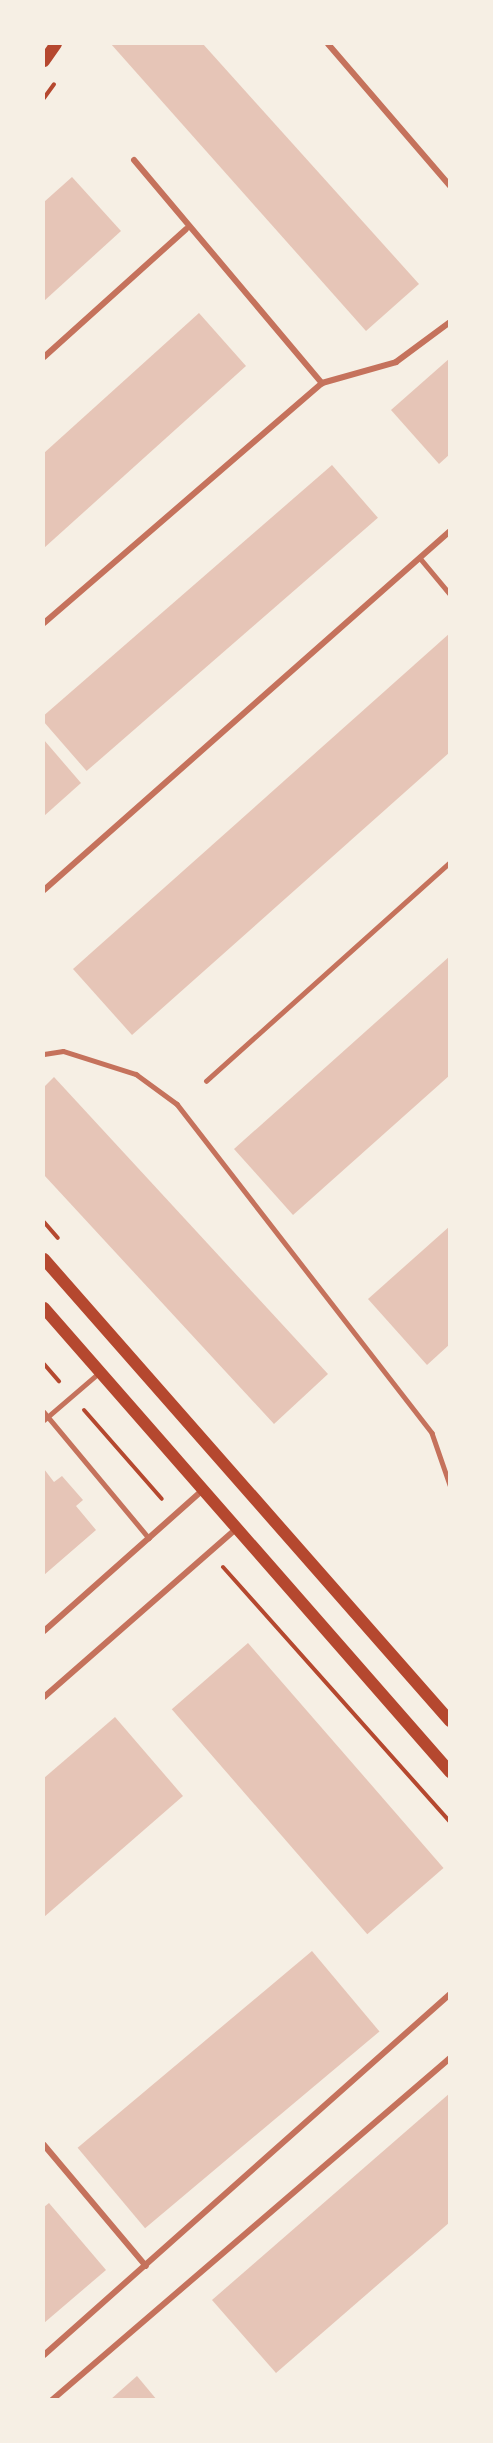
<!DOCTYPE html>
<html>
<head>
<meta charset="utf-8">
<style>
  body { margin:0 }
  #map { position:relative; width:493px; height:2443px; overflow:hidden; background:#f6efe4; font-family:"Alegreya Sans",sans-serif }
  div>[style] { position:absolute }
  .building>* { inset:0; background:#e6c5b7; transform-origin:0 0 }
  .path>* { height:4px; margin:-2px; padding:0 2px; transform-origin:2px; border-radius:2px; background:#b5482f }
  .service>* { height:4.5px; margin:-2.25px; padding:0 2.25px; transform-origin:2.25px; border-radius:2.25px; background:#c5725c }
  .minor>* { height:6px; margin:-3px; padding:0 3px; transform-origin:3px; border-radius:3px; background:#c5725c }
  .secondary>* { height:12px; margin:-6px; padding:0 6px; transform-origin:6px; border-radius:6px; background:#b5482f }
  span { translate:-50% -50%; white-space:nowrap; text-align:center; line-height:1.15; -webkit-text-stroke:5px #f6efe4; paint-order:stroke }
  .frame { position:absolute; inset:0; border:45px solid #f6efe4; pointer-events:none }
</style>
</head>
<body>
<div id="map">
  <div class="building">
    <div style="clip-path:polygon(111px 44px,203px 44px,419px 284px,366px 331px)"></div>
    <div style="clip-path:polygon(72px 177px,121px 231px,44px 301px,44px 202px)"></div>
    <div style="clip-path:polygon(199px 313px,246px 366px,44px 548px,44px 453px)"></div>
    <div style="clip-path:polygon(450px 358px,450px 454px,439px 464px,391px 410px)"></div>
    <div style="left:332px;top:465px;width:70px;height:386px;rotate:49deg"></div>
    <div style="clip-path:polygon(450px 633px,450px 752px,132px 1035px,73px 969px)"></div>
    <div style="clip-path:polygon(44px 740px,81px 783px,44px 816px)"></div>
    <div style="clip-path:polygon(450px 956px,450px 1075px,293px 1215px,234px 1149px)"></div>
    <div style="clip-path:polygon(54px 1077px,328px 1374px,274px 1424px,44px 1175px,44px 1087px)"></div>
    <div style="clip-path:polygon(450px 1226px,450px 1344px,427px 1365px,368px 1299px)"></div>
    <div style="clip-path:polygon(44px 1469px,54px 1482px,62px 1476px,83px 1500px,76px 1506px,96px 1530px,44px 1575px)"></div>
    <div style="left:248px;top:1643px;width:298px;height:101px;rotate:49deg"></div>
    <div style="clip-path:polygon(115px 1717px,183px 1796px,44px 1917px,44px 1778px)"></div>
    <div style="left:312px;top:1951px;width:105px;height:306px;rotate:50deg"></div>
    <div style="clip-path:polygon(450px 2093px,450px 2222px,276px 2373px,212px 2300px)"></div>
    <div style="clip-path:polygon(49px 2203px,106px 2270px,44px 2323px,44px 2207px)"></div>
    <div style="clip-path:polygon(137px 2376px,157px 2400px,110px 2400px)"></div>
  </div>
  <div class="path">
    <div style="left:44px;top:98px;width:17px;rotate:-54deg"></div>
    <div style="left:44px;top:1222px;width:21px;rotate:49deg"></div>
    <div style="left:44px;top:1364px;width:23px;rotate:49deg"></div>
    <div style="left:84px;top:1410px;width:118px;rotate:48.8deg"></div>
    <div style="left:223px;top:1567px;width:341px;rotate:48.3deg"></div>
  </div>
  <div class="service">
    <div style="left:420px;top:558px;width:47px;rotate:50.2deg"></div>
    <div style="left:44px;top:1054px;width:19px;rotate:-9deg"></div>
    <div style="left:63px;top:1051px;width:77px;rotate:17.5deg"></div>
    <div style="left:136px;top:1074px;width:51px;rotate:36.2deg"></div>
    <div style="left:177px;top:1104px;width:416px;rotate:52.2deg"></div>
    <div style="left:432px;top:1433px;width:55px;rotate:70.9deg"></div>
    <div style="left:206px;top:1081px;width:328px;rotate:-41.9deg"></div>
    <div style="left:44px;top:1412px;width:164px;rotate:50.2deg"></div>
    <div style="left:44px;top:1420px;width:74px;rotate:-40.6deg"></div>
  </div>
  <div class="minor">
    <div style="left:328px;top:44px;width:187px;rotate:49.3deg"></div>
    <div style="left:134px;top:160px;width:292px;rotate:49.9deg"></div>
    <div style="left:44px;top:357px;width:191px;rotate:-42deg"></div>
    <div style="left:44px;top:623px;width:367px;rotate:-40.8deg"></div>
    <div style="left:322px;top:383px;width:77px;rotate:-15.8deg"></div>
    <div style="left:396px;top:362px;width:67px;rotate:-36.5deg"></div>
    <div style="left:44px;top:890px;width:542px;rotate:-41.48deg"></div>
    <div style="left:44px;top:1631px;width:213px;rotate:-41.6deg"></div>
    <div style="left:44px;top:1697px;width:257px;rotate:-41.2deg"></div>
    <div style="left:44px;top:2145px;width:158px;rotate:49.9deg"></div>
    <div style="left:44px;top:2355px;width:543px;rotate:-41.64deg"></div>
    <div style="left:52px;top:2400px;width:525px;rotate:-40.67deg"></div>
  </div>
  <div class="secondary">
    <div style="left:44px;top:61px;width:21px;rotate:-55deg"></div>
    <div style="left:44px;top:1259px;width:615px;rotate:48.69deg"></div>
    <div style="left:44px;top:1308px;width:617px;rotate:48.81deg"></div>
  </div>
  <div class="frame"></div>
</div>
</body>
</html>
